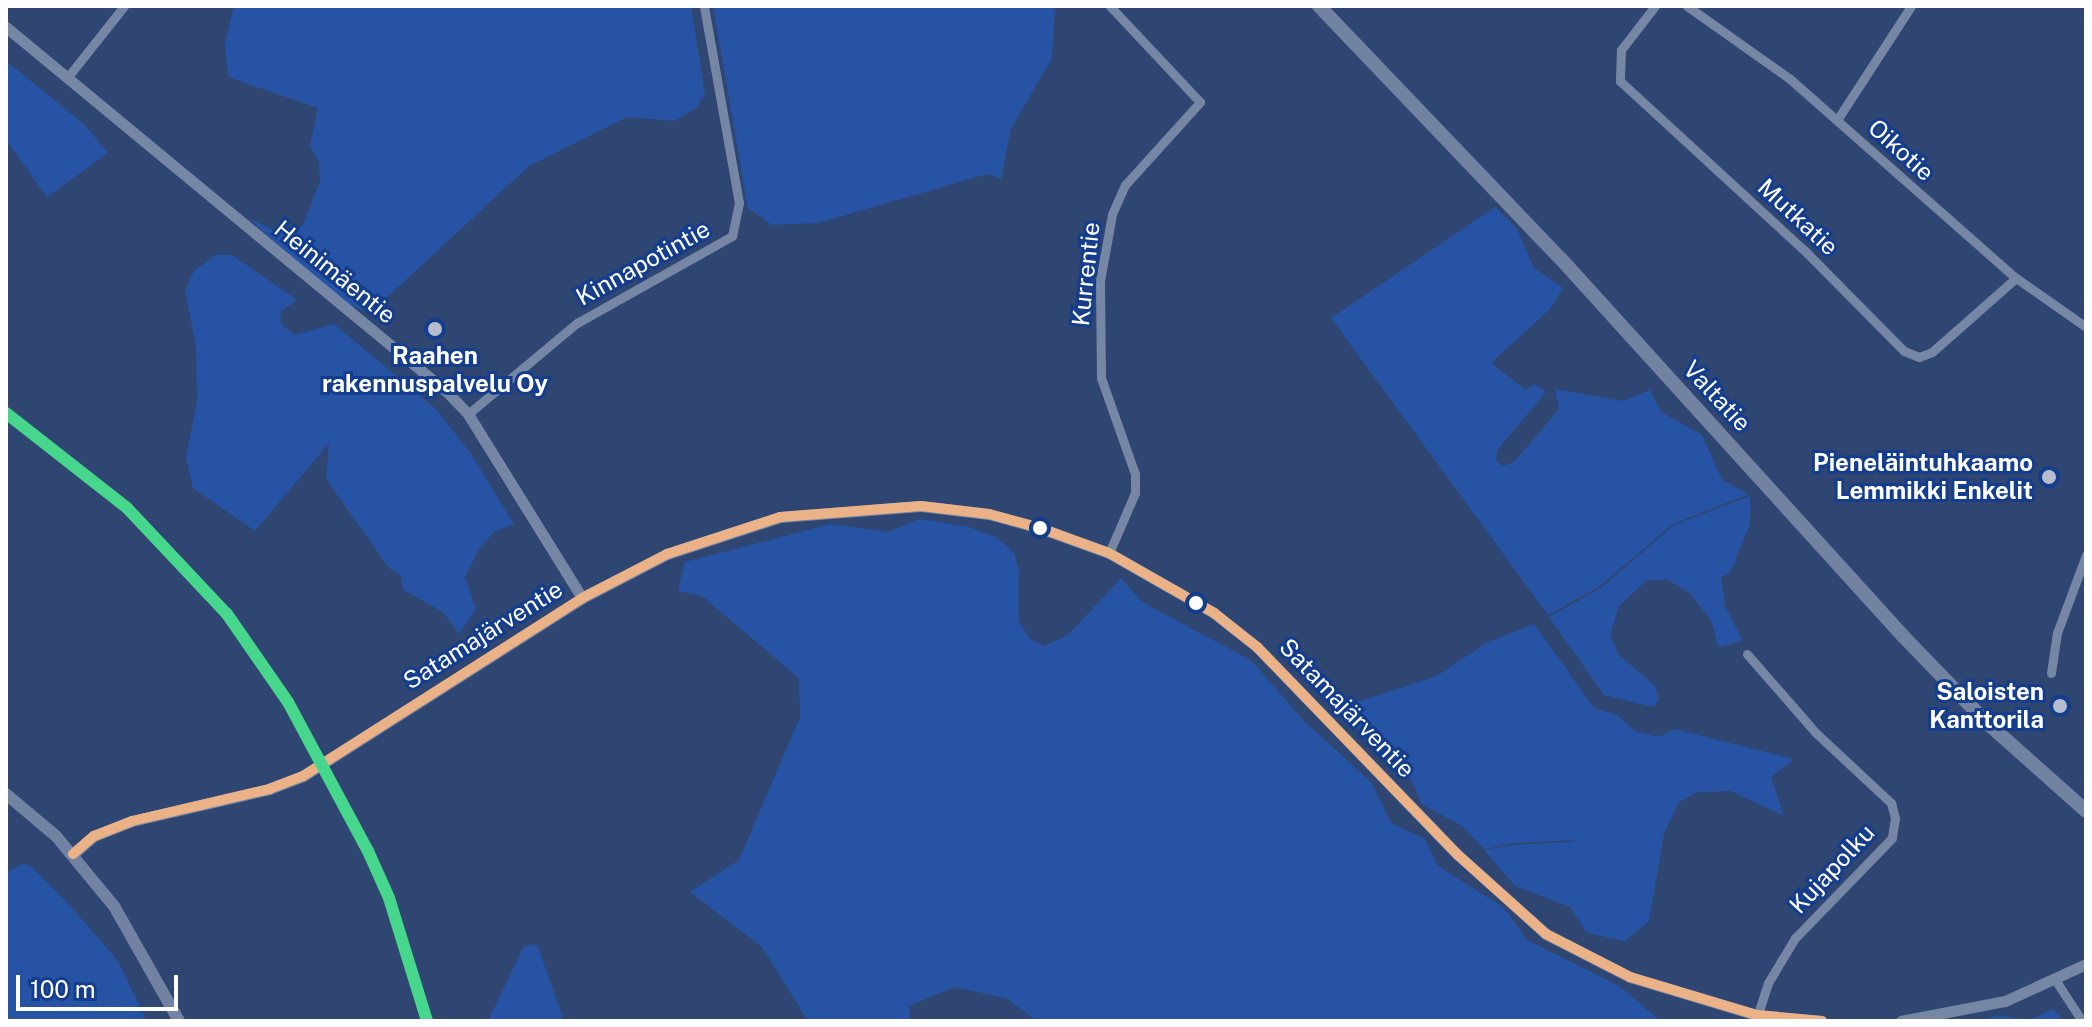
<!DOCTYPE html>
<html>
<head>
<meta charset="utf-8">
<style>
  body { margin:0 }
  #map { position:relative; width:2092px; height:1027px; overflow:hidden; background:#2f4672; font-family:"Public Sans",sans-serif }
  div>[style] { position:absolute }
  .green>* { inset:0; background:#2753a4 }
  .minor>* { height:9px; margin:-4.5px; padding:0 4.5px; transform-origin:4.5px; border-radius:4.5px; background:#7687a5 }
  .tertiary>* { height:11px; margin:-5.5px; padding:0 5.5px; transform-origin:5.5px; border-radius:5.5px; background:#7687a5 }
  .secondary>* { height:12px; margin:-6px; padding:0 6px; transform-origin:6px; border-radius:6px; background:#7282a2 }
  .trunk>* { height:14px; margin:-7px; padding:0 7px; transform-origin:7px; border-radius:7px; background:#7282a1 }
  .bus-1>* { height:10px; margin:-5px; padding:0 5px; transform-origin:5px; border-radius:5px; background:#ebb288 }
  .rail-1>* { height:12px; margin:-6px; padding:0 6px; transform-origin:6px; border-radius:6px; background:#46d78d }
  .dots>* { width:22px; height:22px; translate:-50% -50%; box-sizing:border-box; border:4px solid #143d8d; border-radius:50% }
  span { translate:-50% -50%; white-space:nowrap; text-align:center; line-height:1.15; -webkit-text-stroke:6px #143d8d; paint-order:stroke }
  .street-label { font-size:24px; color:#fff }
  .poi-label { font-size:24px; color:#fff; font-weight:700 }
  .right { translate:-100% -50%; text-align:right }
  .frame { position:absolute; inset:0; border:8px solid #fff; pointer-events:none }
  .scale { position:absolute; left:16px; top:975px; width:162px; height:36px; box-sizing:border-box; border:4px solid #fff; border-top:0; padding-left:10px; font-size:24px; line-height:28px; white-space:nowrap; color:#fff; -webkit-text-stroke:6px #143d8d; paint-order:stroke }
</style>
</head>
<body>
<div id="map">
  <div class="green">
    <div style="clip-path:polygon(234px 6px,691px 6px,705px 94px,696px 108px,675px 121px,627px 117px,529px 166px,370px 313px,341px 301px,247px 217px,277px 232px,291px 233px,303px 225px,320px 181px,319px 161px,310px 146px,318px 108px,228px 77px,225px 43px)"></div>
    <div style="clip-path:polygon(713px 6px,1055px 6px,1052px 59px,1011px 128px,1001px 179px,987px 174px,818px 223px,772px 225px,748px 208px)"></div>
    <div style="clip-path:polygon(6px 61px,84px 124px,108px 153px,47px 197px,6px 140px)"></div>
    <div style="clip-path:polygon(1495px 207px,1517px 229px,1534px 268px,1563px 288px,1551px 308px,1491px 363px,1526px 390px,1534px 384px,1546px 392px,1498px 449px,1496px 460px,1503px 466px,1514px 462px,1559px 409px,1555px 389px,1623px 401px,1650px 390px,1661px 412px,1702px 435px,1722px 480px,1749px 494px,1673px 524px,1600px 586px,1548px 615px,1331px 318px)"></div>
    <div style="clip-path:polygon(215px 255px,232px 255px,297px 300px,280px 312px,282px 325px,295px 335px,334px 324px,436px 409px,471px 454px,514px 524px,494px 532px,479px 549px,465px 577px,476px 609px,459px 634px,444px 613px,403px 589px,401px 576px,389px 568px,326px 479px,329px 443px,255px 531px,193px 488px,186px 457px,197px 401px,196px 346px,185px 291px,194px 271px)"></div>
    <div style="clip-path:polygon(1750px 496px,1750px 524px,1730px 573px,1721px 577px,1725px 606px,1743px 641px,1718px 647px,1712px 622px,1691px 594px,1668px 580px,1647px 580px,1619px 606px,1610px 636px,1619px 655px,1655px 686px,1659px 700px,1653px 707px,1604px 695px,1549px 617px,1601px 588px,1674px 525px)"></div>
    <div style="clip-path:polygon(920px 519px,969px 527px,996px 537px,1014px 553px,1019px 570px,1019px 621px,1030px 639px,1044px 646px,1068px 635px,1121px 578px,1142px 602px,1252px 661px,1303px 720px,1371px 782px,1391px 823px,1425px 839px,1438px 866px,1504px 908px,1527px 940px,1621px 987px,1660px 1021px,1037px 1021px,1006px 998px,954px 987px,909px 1006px,910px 1021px,808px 1021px,762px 947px,690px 892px,739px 860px,800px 717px,799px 678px,702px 596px,678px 591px,685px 562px,831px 524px,888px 532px)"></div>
    <div style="clip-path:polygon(1534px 624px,1594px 708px,1617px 715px,1635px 731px,1659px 737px,1675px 729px,1794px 759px,1771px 777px,1784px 816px,1731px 791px,1698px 792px,1679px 802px,1664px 834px,1649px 921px,1625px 941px,1587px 933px,1570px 907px,1515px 886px,1484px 850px,1514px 845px,1570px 842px,1576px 840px,1514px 843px,1484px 849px,1462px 826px,1422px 804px,1403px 762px,1363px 738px,1348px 705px,1437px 676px,1486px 643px)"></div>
    <div style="clip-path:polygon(22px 864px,30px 865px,66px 901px,118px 961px,147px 1021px,6px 1021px,6px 873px)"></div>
    <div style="clip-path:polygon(537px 944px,564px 1021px,488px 1021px,524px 946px)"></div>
    <div style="clip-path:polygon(2053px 1009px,2064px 1021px,1982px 1021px,1996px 1015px,2029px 1020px)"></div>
  </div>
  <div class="minor">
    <div style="left:1655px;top:6px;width:56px;rotate:127.7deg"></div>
    <div style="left:1621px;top:50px;width:31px;rotate:92deg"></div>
    <div style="left:1620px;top:81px;width:254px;rotate:42.6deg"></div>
    <div style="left:1807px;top:253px;width:138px;rotate:45.3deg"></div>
    <div style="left:1904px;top:351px;width:16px;rotate:22deg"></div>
    <div style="left:1919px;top:357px;width:14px;rotate:-21deg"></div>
    <div style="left:1932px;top:352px;width:112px;rotate:-41.4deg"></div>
    <div style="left:1687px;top:6px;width:126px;rotate:35.3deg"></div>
    <div style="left:1790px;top:79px;width:301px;rotate:41.4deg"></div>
    <div style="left:2016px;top:278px;width:85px;rotate:35deg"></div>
    <div style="left:67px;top:78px;width:92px;rotate:-51.6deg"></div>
    <div style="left:1837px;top:120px;width:136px;rotate:-57deg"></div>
    <div style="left:468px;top:414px;width:142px;rotate:-39.9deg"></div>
    <div style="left:577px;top:323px;width:178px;rotate:-29.3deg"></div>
    <div style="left:732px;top:236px;width:34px;rotate:-78deg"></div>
    <div style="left:739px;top:203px;width:200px;rotate:-100.1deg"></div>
    <div style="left:1109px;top:553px;width:65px;rotate:-66.6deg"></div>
    <div style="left:1135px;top:493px;width:19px;rotate:-90deg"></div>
    <div style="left:1135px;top:474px;width:102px;rotate:-109.5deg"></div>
    <div style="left:1101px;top:378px;width:97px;rotate:-90.6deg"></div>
    <div style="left:1100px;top:281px;width:68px;rotate:-79.8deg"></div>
    <div style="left:1112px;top:214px;width:32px;rotate:-66deg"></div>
    <div style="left:1125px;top:185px;width:112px;rotate:-47.9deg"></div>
    <div style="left:1200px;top:102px;width:132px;rotate:-133.2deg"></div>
    <div style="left:1747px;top:654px;width:105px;rotate:48.9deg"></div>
    <div style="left:1816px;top:733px;width:103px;rotate:43deg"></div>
    <div style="left:1891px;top:803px;width:16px;rotate:75deg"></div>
    <div style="left:1895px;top:818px;width:20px;rotate:99deg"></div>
    <div style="left:1892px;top:838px;width:139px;rotate:134.1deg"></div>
    <div style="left:1795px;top:938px;width:52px;rotate:121deg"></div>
    <div style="left:1768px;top:983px;width:40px;rotate:108deg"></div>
    <div style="left:2051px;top:673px;width:40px;rotate:-81.5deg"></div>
    <div style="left:2057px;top:633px;width:83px;rotate:-69.6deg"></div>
    <div style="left:2056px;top:981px;width:48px;rotate:57deg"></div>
  </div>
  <div class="tertiary">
    <div style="left:6px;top:27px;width:571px;rotate:39.6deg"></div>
    <div style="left:446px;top:391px;width:32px;rotate:46deg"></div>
    <div style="left:468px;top:414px;width:216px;rotate:58.2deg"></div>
    <div style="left:73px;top:854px;width:28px;rotate:-41deg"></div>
    <div style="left:94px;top:836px;width:41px;rotate:-21.5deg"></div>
    <div style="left:132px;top:821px;width:141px;rotate:-13.1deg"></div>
    <div style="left:269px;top:789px;width:36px;rotate:-21deg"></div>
    <div style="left:303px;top:776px;width:331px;rotate:-32.5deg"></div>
    <div style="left:582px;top:598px;width:96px;rotate:-27.4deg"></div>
    <div style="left:667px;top:554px;width:119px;rotate:-18.1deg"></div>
    <div style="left:780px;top:517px;width:141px;rotate:-4.5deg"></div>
    <div style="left:921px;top:506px;width:68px;rotate:6.7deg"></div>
    <div style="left:989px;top:514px;width:53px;rotate:15.4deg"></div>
    <div style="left:1040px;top:528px;width:73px;rotate:19.9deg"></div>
    <div style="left:1109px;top:553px;width:121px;rotate:29.7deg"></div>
    <div style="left:1214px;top:613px;width:55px;rotate:38.3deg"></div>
    <div style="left:1257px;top:647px;width:289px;rotate:46deg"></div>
    <div style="left:1458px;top:855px;width:118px;rotate:41.9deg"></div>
    <div style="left:1546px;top:934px;width:94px;rotate:27.1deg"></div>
    <div style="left:1630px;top:977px;width:133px;rotate:16.7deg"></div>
    <div style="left:1757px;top:1015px;width:65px;rotate:5.3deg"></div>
    <div style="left:1901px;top:1021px;width:106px;rotate:-10.9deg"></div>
    <div style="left:2005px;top:1001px;width:89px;rotate:-24.6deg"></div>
  </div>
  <div class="secondary">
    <div style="left:6px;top:794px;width:65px;rotate:40deg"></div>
    <div style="left:56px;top:836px;width:91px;rotate:50.4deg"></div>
    <div style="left:114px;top:906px;width:132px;rotate:60.5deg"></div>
  </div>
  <div class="trunk">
    <div style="left:1319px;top:6px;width:350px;rotate:46.3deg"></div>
    <div style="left:1561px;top:259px;width:509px;rotate:47.79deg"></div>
    <div style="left:1903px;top:636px;width:118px;rotate:46deg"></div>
    <div style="left:1985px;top:721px;width:135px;rotate:41.7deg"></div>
  </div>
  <div class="bus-1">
    <div style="left:73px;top:854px;width:28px;rotate:-41deg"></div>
    <div style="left:94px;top:836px;width:41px;rotate:-21.5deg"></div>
    <div style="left:132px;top:821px;width:141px;rotate:-13.1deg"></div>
    <div style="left:269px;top:789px;width:36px;rotate:-21deg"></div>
    <div style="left:303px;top:776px;width:331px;rotate:-32.5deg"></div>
    <div style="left:582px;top:598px;width:96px;rotate:-27.4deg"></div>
    <div style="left:667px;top:554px;width:119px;rotate:-18.1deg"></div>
    <div style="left:780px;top:517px;width:141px;rotate:-4.5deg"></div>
    <div style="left:921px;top:506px;width:68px;rotate:6.7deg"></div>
    <div style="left:989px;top:514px;width:53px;rotate:15.4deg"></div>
    <div style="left:1040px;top:528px;width:73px;rotate:19.9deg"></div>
    <div style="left:1109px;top:553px;width:121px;rotate:29.7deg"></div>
    <div style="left:1214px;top:613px;width:55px;rotate:38.3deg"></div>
    <div style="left:1257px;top:647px;width:289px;rotate:46deg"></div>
    <div style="left:1458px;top:855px;width:118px;rotate:41.9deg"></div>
    <div style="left:1546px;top:934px;width:94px;rotate:27.1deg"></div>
    <div style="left:1630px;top:977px;width:133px;rotate:16.7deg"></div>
    <div style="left:1757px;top:1015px;width:65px;rotate:5.3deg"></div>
  </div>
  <div class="rail-1">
    <div style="left:6px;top:413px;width:154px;rotate:38.1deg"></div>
    <div style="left:127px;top:508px;width:146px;rotate:46.7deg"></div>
    <div style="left:227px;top:614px;width:107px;rotate:55.3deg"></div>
    <div style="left:288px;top:702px;width:169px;rotate:61.8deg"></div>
    <div style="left:368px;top:851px;width:51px;rotate:65.9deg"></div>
    <div style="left:389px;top:898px;width:129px;rotate:72.8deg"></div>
  </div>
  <div class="dots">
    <div style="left:435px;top:329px;background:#b6bece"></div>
    <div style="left:2049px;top:477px;background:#b6bece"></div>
    <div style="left:1040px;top:528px;background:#fff"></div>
    <div style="left:1196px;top:603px;background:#fff"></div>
    <div style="left:2060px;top:706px;background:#b6bece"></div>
  </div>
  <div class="street-label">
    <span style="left:1901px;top:150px;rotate:42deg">Oikotie</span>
    <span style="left:1798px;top:217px;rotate:43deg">Mutkatie</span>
    <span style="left:643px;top:263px;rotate:-29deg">Kinnapotintie</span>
    <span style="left:335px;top:272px;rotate:39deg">Heinimäentie</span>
    <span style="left:1086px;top:274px;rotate:-84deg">Kurrentie</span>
    <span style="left:1717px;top:396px;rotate:47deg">Valtatie</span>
    <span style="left:483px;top:635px;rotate:-32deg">Satamajärventie</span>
    <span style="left:1347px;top:708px;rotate:46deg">Satamajärventie</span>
    <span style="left:1832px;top:869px;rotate:-47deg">Kujapolku</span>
  </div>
  <div class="poi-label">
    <span style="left:435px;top:370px">Raahen<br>rakennuspalvelu Oy</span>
    <span class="right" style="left:2033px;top:477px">Pieneläintuhkaamo<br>Lemmikki Enkelit</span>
    <span class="right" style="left:2044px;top:706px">Saloisten<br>Kanttorila</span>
  </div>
  <div class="frame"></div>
  <div class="scale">100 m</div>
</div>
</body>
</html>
